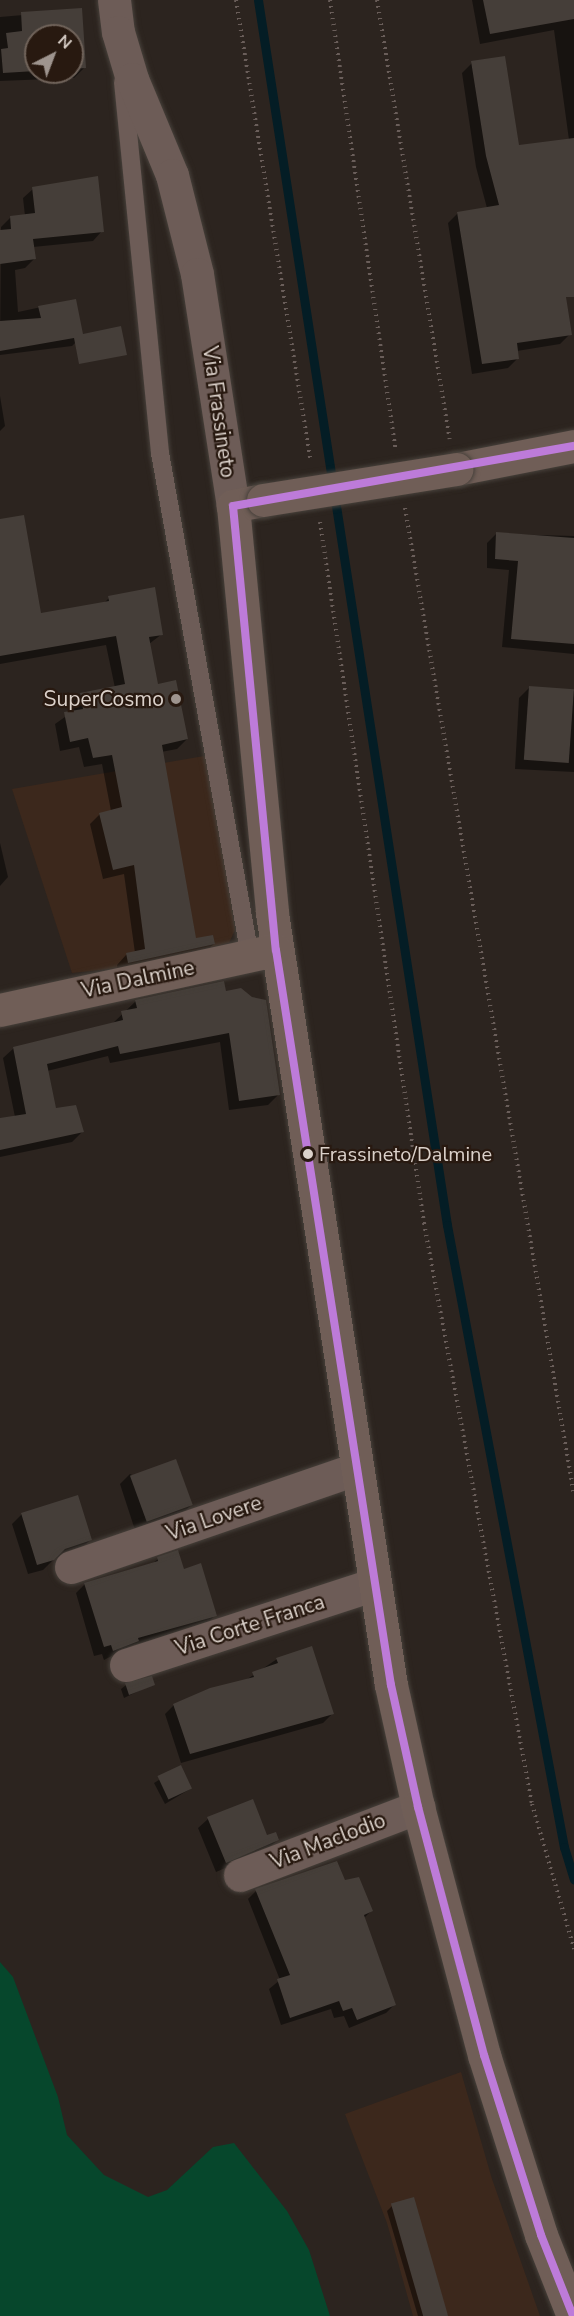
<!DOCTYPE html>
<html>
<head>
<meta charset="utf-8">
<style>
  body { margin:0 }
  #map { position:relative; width:574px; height:2316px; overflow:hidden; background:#2c241f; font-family:"Nunito Sans",sans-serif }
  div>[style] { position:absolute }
  .built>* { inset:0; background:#3c281c }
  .green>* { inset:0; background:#06472c }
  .shadow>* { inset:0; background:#0007 }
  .stream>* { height:9px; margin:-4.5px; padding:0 4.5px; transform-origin:4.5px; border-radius:4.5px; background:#041d25 }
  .building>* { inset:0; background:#453e39; transform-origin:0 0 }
  .path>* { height:4px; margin-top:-2px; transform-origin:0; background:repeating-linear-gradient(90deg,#6a5e5a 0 1.5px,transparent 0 6px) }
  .roads { filter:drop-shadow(0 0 2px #47413b) drop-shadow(0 0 2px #47413b) }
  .lane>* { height:18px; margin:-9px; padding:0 9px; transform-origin:9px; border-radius:9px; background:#6d5c57 }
  .street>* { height:33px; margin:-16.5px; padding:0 16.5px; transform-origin:16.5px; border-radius:16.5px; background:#6d5c57 }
  .secondary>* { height:33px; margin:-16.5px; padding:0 16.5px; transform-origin:16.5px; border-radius:16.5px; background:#705e57 }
  .bridges { filter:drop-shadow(0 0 2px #47413b) drop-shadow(0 0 2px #47413b) }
  .secondary-bridge>* { height:33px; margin:-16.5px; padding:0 16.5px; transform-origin:16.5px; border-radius:16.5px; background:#705e57 }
  .bus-1>* { height:8px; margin:-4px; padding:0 4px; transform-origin:4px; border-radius:4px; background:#bd7bd9 }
  .dots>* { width:16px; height:16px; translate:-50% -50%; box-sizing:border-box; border:3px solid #281910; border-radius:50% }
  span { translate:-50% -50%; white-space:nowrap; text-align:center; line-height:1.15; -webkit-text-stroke:4.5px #281910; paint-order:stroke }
  .bus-label { font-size:20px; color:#dbd1ca }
  .left { translate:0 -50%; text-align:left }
  .street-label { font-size:21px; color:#dbd1ca }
  .poi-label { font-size:21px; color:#dbd1ca }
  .right { translate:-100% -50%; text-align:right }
  .north { position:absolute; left:24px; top:24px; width:60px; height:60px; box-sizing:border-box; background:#281910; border:2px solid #70635a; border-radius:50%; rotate:42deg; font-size:16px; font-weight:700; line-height:24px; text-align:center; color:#dbd1ca }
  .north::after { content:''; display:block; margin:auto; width:21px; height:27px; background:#9e948e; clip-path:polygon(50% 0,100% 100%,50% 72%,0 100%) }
</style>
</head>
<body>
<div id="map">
  <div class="built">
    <div style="clip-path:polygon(210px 755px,235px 930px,229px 943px,128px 967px,72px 973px,12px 789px)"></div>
    <div style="clip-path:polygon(461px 2072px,492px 2179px,540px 2316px,413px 2316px,387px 2223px,345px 2114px)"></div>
  </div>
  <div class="green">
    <div style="clip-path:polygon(0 1962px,13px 1977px,58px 2097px,67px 2135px,104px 2175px,148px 2197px,167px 2190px,213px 2147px,234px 2143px,287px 2211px,309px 2250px,330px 2316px,0 2316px)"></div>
  </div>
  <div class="shadow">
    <div style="clip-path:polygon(472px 0,574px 0,574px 287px,563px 288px,570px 334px,560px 344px,517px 351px,518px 358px,508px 368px,472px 374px,448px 223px,458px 213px,487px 208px,476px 167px,462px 73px,472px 63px,518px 147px,569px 140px,554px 30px,480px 44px)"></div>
    <div style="clip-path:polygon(evenodd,81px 10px,85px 67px,74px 78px,0 81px,0 17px,81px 10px,36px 36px,72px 36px,72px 72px,36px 72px,36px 36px)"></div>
    <div style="clip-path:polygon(33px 189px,102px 231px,93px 241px,33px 247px,35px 258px,25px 268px,15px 270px,18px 312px,74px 300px,82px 336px,72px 346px,0 355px,1px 227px,10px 218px,25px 216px,23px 198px)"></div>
    <div style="clip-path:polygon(0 396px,5px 426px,0 431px)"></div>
    <div style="clip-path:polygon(0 521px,40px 615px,103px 604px,109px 598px,162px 634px,149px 644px,157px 686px,187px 739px,177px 749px,161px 752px,195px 940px,214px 944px,204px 953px,118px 972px,117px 965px,126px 955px,135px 953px,124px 874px,103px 879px,90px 824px,100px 814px,111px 811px,102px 764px,84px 767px,79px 747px,60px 751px,55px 724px,72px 712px,71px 704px,80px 694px,115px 688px,106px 645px,0 664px)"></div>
    <div style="clip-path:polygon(496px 534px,574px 536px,574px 654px,502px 647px,509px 570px,487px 568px,487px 543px)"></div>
    <div style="clip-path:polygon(529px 688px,574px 691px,574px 772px,515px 769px,519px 698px)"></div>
    <div style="clip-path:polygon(0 843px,8px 877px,0 886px)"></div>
    <div style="clip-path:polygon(225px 993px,278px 1095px,268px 1105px,229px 1110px,220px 1042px,110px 1063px,108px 1056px,47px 1071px,55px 1110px,82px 1132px,72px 1142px,0 1157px,0 1120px,15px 1117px,3px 1058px,14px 1048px,112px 1024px,136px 1001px)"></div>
    <div style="clip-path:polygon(130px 1474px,191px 1505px,181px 1515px,135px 1530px,120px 1484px)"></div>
    <div style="clip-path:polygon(22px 1514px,91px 1539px,81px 1549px,54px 1559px,43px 1570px,28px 1574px,12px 1524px)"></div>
    <div style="clip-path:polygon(158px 1559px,183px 1571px,215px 1615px,206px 1625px,133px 1645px,104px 1660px,102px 1654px,94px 1656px,76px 1593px,85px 1584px,152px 1564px)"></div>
    <div style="clip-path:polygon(277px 1659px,332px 1714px,323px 1723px,181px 1763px,165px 1714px,174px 1705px,246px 1680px)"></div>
    <div style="clip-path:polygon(153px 1684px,124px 1698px,121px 1689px,126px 1685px)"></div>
    <div style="clip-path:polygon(180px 1767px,190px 1789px,165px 1804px,154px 1783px)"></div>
    <div style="clip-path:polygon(208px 1819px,267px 1837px,277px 1840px,267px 1850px,216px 1872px,198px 1828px)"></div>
    <div style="clip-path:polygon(344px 1882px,371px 1911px,364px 1918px,395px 2004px,386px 2013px,349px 2028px,344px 2016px,334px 2018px,331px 2009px,281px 2025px,269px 1989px,280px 1980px,248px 1899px,256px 1891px)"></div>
    <div style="clip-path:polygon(392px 2206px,448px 2316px,418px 2316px,387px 2211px)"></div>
  </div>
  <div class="stream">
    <div style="left:258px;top:0;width:1239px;rotate:81.23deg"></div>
    <div style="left:447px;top:1225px;width:633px;rotate:79.35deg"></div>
    <div style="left:564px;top:1847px;width:34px;rotate:73deg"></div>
  </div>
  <div class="building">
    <div style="clip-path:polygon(483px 0,574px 0,574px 19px,490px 34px)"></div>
    <div style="clip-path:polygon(82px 8px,86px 68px,72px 69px,72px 36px,36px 36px,36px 71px,3px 73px,1px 49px,8px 48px,6px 33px,22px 31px,21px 12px)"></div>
    <div style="clip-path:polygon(505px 56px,519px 145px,574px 138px,574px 297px,566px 297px,572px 335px,517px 343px,519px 359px,482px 364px,457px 212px,499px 205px,486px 156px,471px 61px)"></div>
    <div style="clip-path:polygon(98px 176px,104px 232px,33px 239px,36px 259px,0 264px,0 230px,11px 229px,10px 216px,35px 213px,32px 187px)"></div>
    <div style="clip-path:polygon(76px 299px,83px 334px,121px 326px,127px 355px,79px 364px,74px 338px,0 351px,0 321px,41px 318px,38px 306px)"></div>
    <div style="clip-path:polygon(24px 515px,41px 613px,109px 601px,108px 596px,155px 587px,163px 635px,149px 637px,158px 684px,176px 680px,188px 739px,162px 745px,196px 938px,213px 935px,215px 944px,128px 963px,126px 953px,145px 949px,134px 865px,113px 870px,99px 813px,122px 807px,112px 755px,93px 758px,88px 738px,70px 742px,64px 712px,83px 709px,80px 693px,125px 684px,116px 636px,0 656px,0 519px)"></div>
    <div style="clip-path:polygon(496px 532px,574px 538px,574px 644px,511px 639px,518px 561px,495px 559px)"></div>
    <div style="left:529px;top:686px;width:45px;height:74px;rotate:4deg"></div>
    <div style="clip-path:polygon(224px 981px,226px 991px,241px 988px,252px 997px,266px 1000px,280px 1095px,239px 1101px,229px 1033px,120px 1054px,118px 1046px,47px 1064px,56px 1108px,76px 1105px,84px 1132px,0 1150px,0 1118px,26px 1114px,13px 1047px,123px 1020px,121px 1011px,137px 1008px,135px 1000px)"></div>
    <div style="left:176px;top:1459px;width:49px;height:49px;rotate:70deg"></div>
    <div style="clip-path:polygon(78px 1495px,92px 1540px,65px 1549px,54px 1560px,37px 1565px,21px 1513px)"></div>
    <div style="clip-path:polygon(178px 1550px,184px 1569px,201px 1563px,217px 1616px,138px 1638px,139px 1641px,113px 1651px,111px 1645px,104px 1647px,84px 1583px,158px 1561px,157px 1557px)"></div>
    <div style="clip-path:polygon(312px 1646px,334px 1714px,190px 1754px,173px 1704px,210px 1688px,254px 1677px,252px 1672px,278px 1663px,276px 1658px)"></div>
    <div style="clip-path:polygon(152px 1676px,155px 1685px,129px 1695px,125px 1683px)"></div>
    <div style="left:181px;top:1765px;width:26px;height:26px;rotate:65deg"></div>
    <div style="clip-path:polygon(253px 1799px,267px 1835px,276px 1832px,279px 1840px,226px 1863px,207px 1817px)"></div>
    <div style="clip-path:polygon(337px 1861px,345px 1880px,359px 1877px,373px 1911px,364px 1915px,396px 2005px,357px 2020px,352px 2008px,343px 2011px,339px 2001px,290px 2018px,277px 1979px,290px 1975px,255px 1889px)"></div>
    <div style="left:414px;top:2197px;width:124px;height:24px;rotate:74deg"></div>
  </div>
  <div class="path">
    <div style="left:236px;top:0;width:467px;rotate:80.8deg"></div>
    <div style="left:330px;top:0;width:453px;rotate:81.7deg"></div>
    <div style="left:377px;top:0;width:445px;rotate:80.6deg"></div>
    <div style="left:405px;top:508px;width:1001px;rotate:80.28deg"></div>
    <div style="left:320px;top:522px;width:709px;rotate:81.56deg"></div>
    <div style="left:424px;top:1223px;width:591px;rotate:79.47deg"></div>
    <div style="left:532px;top:1804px;width:151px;rotate:73.8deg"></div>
  </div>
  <div class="roads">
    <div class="lane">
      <div style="left:123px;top:82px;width:373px;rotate:84.3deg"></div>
      <div style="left:160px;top:453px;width:511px;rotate:79.86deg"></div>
    </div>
    <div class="street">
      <div style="left:114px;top:0;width:32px;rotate:83deg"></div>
      <div style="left:118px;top:32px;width:49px;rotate:73.4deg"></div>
      <div style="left:132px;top:79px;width:104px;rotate:67.4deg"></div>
      <div style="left:172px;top:175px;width:102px;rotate:75.8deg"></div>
      <div style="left:197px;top:274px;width:235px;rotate:81.2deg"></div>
      <div style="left:71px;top:1567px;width:301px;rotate:-19deg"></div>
      <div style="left:126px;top:1665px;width:262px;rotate:-18deg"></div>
      <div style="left:240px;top:1875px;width:191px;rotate:-20.9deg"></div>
    </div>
    <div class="secondary">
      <div style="left:457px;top:469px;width:119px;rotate:-11.1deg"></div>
      <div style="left:263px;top:500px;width:31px;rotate:169deg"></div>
      <div style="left:233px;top:506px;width:409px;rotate:84.5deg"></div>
      <div style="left:272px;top:913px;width:781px;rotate:81.24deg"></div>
      <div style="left:391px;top:1685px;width:125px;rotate:77.5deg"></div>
      <div style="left:418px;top:1807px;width:257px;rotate:75.1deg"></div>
      <div style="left:484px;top:2055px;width:189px;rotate:72.4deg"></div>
      <div style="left:541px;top:2235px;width:87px;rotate:68.4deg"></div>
      <div style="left:0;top:1010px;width:282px;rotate:-12.3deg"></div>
    </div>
  </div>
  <div class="bridges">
    <div class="secondary-bridge">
      <div style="left:263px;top:500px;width:196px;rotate:-9.1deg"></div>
    </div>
  </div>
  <div class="bus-1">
    <div style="left:233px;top:506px;width:446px;rotate:84.5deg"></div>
    <div style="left:276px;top:950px;width:744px;rotate:81.11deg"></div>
    <div style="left:391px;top:1685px;width:125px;rotate:77.5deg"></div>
    <div style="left:418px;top:1807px;width:257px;rotate:75.1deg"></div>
    <div style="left:484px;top:2055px;width:189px;rotate:72.4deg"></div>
    <div style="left:541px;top:2235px;width:87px;rotate:68.4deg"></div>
    <div style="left:233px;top:506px;width:346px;rotate:-10deg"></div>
  </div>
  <div class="dots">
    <div style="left:176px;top:699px;background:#9e948e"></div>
    <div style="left:308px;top:1154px;background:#dbd1ca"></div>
  </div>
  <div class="bus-label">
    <span class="left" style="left:319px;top:1154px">Frassineto/Dalmine</span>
  </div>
  <div class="street-label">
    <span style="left:219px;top:412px;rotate:82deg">Via Frassineto</span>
    <span style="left:138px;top:979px;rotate:-12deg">Via Dalmine</span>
    <span style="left:214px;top:1518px;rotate:-19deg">Via Lovere</span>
    <span style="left:250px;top:1625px;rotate:-18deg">Via Corte Franca</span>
    <span style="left:328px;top:1841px;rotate:-21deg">Via Maclodio</span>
  </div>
  <div class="poi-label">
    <span class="right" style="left:164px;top:699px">SuperCosmo</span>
  </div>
  <div class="north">N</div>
</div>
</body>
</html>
